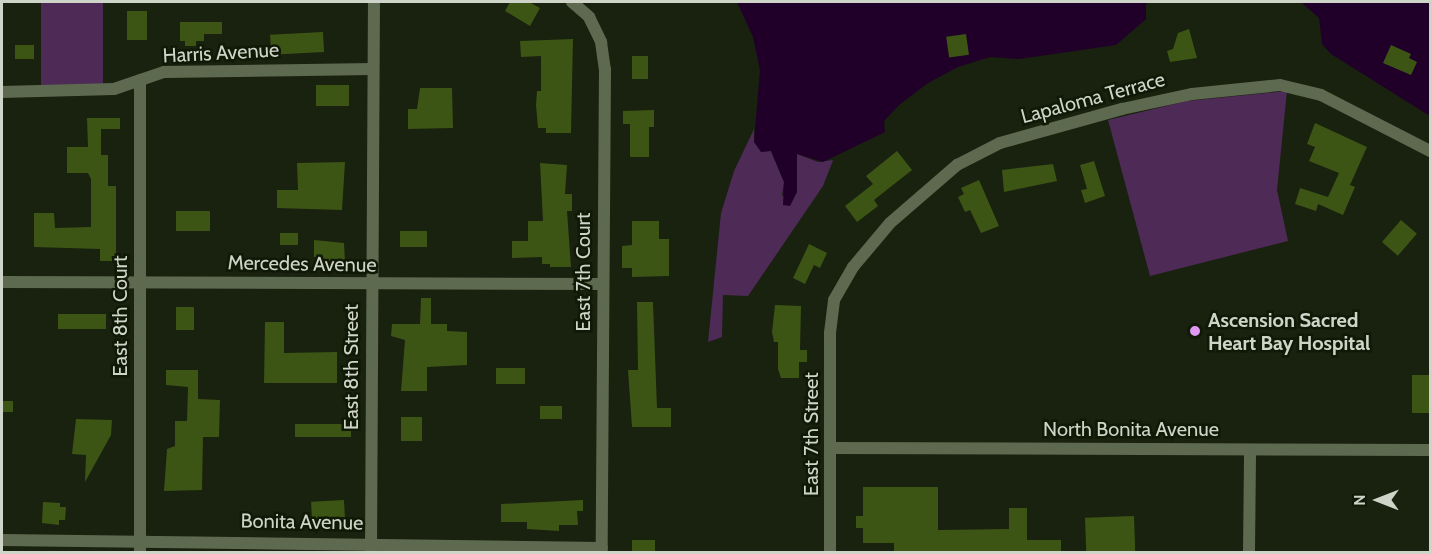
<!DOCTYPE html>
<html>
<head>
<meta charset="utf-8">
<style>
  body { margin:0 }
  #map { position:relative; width:1432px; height:554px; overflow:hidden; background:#19210f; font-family:Cabin,sans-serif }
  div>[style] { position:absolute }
  .green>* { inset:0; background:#4e2a57; transform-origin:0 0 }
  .water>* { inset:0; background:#200029 }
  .building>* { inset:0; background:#3c5515; transform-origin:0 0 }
  .street>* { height:12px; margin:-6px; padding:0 6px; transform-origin:6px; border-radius:6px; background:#5e6a50 }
  .dots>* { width:16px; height:16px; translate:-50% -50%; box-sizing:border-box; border:3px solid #101806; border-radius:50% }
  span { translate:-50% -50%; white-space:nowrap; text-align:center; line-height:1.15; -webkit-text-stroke:5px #101806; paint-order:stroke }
  .street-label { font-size:20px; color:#cfd4c8 }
  .poi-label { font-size:20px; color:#cfd4c8; font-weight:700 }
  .left { translate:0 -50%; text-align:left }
  .frame { position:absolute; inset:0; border:3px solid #cfd4c8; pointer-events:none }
  .north { position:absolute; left:1348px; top:470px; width:60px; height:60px; -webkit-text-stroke:4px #101806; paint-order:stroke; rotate:270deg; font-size:16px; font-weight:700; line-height:24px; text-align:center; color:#cfd4c8 }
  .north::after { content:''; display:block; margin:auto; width:21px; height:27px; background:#cfd4c8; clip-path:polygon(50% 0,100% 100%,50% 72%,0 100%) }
</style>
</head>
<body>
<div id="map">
  <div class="green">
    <div style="left:41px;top:2px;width:62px;height:83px"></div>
    <div style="clip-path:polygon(1287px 91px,1277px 190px,1288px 241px,1150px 276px,1108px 120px,1187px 101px)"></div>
    <div style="clip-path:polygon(754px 129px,754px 142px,771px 151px,784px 182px,782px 196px,797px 192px,797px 154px,818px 162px,833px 160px,832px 163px,823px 186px,748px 296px,723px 295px,722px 337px,708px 342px,721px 213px,734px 171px)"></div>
  </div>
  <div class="water">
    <div style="clip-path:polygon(737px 2px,1150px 2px,1146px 4px,1146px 19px,1116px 45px,1019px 59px,990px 57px,958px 67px,928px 83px,899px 105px,884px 121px,885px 132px,823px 162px,797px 154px,797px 192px,790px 206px,783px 205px,784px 182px,771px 151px,761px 152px,754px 142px,760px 70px,753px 37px)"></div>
    <div style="clip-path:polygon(1301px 2px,1430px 2px,1430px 116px,1331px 54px,1322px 44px,1319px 18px)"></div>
  </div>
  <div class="building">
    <div style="clip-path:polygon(510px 2px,529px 2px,540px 8px,530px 26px,505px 11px)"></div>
    <div style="left:127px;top:11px;width:20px;height:29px"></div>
    <div style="clip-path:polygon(180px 22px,222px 22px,222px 34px,204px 34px,204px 41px,196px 41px,196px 46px,185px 46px,185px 41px,180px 41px)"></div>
    <div style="clip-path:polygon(1189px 29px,1197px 58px,1170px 62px,1167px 51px,1173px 49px,1178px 33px)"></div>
    <div style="left:323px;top:32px;width:20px;height:53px;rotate:87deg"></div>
    <div style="left:966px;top:34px;width:21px;height:20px;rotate:82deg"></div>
    <div style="clip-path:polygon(573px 39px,571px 133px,546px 133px,546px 128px,538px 128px,536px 105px,537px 91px,541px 91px,541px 56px,521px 57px,520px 41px)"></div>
    <div style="left:15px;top:45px;width:19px;height:14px"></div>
    <div style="clip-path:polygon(1391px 45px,1411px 54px,1409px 58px,1417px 62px,1411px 75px,1383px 63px)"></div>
    <div style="left:632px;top:56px;width:16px;height:23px"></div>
    <div style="left:349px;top:85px;width:21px;height:33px;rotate:90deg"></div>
    <div style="clip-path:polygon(420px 88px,452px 88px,453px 128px,408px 129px,408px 109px,417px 109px)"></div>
    <div style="clip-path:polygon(654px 110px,654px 127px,649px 127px,649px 157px,630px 157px,630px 124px,623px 124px,623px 111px)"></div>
    <div style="clip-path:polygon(87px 118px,120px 118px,120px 129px,101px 129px,101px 155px,108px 155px,108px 186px,116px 186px,116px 261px,100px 261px,100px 249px,34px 247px,34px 213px,54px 213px,55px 228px,91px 227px,91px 179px,88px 173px,67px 173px,67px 147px,88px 147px)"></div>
    <div style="clip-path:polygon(1315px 123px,1367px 147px,1350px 185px,1355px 187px,1343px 215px,1318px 204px,1316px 211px,1295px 204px,1300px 188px,1328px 197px,1339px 173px,1309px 161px,1315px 147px,1307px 144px)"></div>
    <div style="clip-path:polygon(897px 151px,912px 170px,874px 200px,878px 206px,857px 222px,845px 206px,873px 184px,866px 176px)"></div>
    <div style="clip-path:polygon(1094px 161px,1105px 196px,1085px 203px,1081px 190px,1087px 189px,1080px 165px)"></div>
    <div style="clip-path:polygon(345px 162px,342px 210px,277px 208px,277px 190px,298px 190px,297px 163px)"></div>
    <div style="clip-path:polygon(540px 163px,567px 165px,565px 194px,572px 194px,572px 211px,567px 211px,571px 267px,550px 267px,550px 264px,542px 264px,542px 257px,512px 258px,512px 241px,528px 241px,528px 221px,543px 221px)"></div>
    <div style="clip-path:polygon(1053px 164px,1057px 181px,1004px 192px,1002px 170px)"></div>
    <div style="clip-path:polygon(979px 180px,999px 226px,981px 233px,970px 210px,965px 212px,958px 197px,964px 194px,961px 188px)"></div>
    <div style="left:176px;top:211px;width:34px;height:20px"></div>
    <div style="left:1401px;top:220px;width:21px;height:29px;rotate:41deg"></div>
    <div style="clip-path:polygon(632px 221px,659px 221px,659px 239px,669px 239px,669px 276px,632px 277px,632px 268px,622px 268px,622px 246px,632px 245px)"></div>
    <div style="left:400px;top:231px;width:27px;height:16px"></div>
    <div style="left:280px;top:233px;width:18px;height:12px"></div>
    <div style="clip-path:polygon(314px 240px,344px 243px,345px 262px,321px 263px,321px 257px,314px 257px)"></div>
    <div style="clip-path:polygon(809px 244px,827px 253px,820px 268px,814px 265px,805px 284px,793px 278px)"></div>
    <div style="clip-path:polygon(421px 298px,431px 298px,431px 324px,447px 324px,447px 331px,467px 332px,467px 365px,427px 367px,427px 391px,401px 391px,405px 340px,391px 336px,392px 324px,420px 324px)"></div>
    <div style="clip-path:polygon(637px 302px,653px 302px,657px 408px,671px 408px,671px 427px,632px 427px,628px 370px,638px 370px)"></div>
    <div style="clip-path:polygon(775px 305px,801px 306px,800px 350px,807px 350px,807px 362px,799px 362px,799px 378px,781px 378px,778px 369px,778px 342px,774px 342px,772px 332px)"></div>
    <div style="left:176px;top:307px;width:18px;height:23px"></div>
    <div style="left:58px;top:314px;width:48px;height:15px"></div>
    <div style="clip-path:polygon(265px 322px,284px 322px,284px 353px,337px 352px,337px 383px,264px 383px)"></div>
    <div style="left:525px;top:368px;width:16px;height:29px;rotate:90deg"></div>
    <div style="clip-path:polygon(166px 370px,198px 370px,198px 399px,220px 400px,219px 437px,203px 437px,202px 490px,164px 491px,167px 449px,175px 446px,175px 421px,187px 421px,188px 387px,166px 385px)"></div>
    <div style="left:1412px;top:375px;width:19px;height:38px"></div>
    <div style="left:2px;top:401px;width:11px;height:11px"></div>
    <div style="left:540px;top:406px;width:22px;height:13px"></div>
    <div style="left:401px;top:417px;width:21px;height:24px"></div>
    <div style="clip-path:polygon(76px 419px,112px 420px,111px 435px,85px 482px,86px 455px,72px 454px)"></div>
    <div style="left:295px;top:424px;width:56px;height:13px"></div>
    <div style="clip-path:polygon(863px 487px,938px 487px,938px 530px,1009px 529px,1009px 508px,1027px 508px,1027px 540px,1061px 540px,1061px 552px,894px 552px,894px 543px,863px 543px,863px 528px,856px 528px,856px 516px,863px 516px)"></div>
    <div style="left:344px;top:500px;width:17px;height:33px;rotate:87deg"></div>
    <div style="clip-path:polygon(583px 500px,583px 511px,577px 511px,578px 525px,559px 525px,559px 531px,527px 529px,527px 522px,501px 522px,501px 504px)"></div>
    <div style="clip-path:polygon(43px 502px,60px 503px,60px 507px,66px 507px,65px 520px,59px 520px,59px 525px,42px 523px)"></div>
    <div style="left:1134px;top:516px;width:36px;height:49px;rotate:88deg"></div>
    <div style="left:632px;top:540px;width:23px;height:12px"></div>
  </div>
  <div class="street">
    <div style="left:572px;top:2px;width:23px;rotate:41deg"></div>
    <div style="left:589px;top:17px;width:28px;rotate:64deg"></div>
    <div style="left:601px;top:42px;width:27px;rotate:82deg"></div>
    <div style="left:605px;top:69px;width:483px;rotate:90.4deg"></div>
    <div style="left:140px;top:80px;width:472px;rotate:90deg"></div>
    <div style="left:2px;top:92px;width:112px;rotate:-1.5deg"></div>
    <div style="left:114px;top:89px;width:53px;rotate:-18.8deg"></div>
    <div style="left:164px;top:72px;width:209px;rotate:-0.8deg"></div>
    <div style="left:2px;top:282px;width:600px;rotate:0.19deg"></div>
    <div style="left:830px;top:448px;width:600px;rotate:0.19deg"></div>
    <div style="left:2px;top:540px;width:600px;rotate:0.76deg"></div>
    <div style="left:371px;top:552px;width:550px;rotate:-89.69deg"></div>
    <div style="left:830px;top:552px;width:219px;rotate:-90deg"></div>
    <div style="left:830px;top:333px;width:33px;rotate:-83deg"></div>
    <div style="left:834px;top:300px;width:38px;rotate:-60deg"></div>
    <div style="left:853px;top:267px;width:57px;rotate:-49.9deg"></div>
    <div style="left:890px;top:223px;width:89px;rotate:-40.9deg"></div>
    <div style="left:957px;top:165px;width:48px;rotate:-27.1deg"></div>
    <div style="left:1000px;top:143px;width:127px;rotate:-15.6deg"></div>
    <div style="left:1122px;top:109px;width:72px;rotate:-12.1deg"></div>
    <div style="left:1192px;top:94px;width:88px;rotate:-5.8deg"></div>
    <div style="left:1280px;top:85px;width:42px;rotate:13.7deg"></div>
    <div style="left:1321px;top:95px;width:123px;rotate:27.2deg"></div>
    <div style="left:1249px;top:552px;width:102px;rotate:-89.4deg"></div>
  </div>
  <div class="dots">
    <div style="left:1195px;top:331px;background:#df98f1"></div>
  </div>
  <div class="street-label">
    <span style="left:221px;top:53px;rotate:-3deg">Harris Avenue</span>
    <span style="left:1093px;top:98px;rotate:-15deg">Lapaloma Terrace</span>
    <span style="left:302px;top:264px;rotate:1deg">Mercedes Avenue</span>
    <span style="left:583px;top:272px;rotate:-90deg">East 7th Court</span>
    <span style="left:120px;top:316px;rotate:-90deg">East 8th Court</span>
    <span style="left:351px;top:367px;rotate:-90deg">East 8th Street</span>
    <span style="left:1131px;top:429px">North Bonita Avenue</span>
    <span style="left:811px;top:434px;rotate:-90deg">East 7th Street</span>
    <span style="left:302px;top:522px;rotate:1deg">Bonita Avenue</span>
  </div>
  <div class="poi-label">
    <span class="left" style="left:1208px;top:332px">Ascension Sacred<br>Heart Bay Hospital</span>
  </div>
  <div class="frame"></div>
  <div class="north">N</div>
</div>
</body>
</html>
